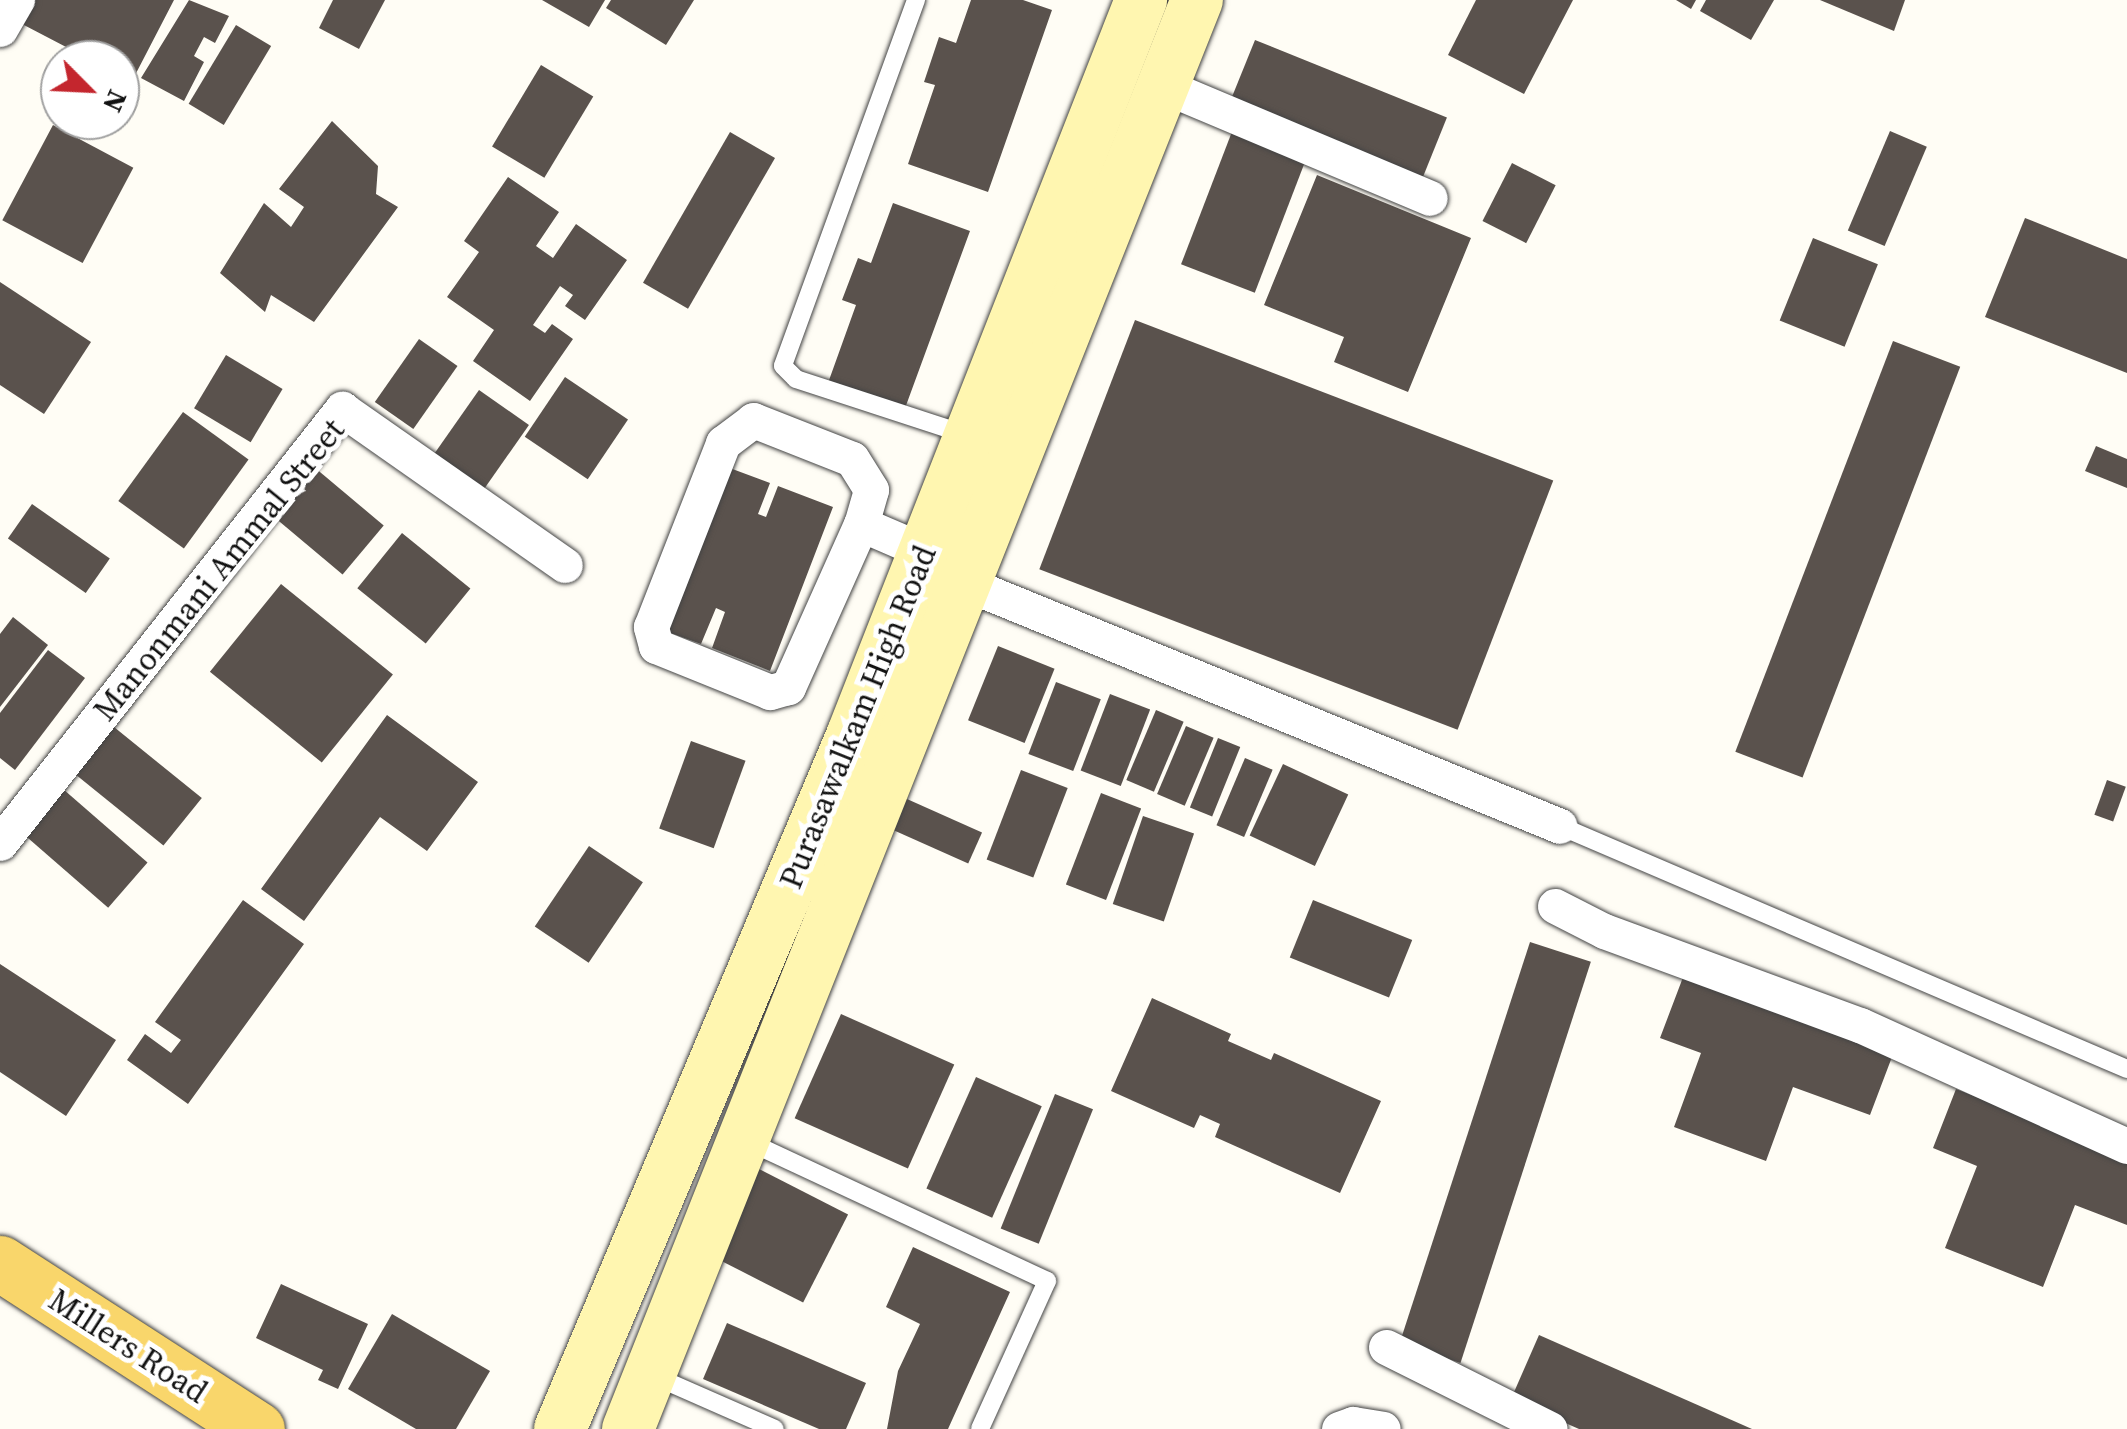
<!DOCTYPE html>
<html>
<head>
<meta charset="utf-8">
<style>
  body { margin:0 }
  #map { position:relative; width:2127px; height:1429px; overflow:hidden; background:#fffdf5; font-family:"Source Serif 4",serif }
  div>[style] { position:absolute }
  .building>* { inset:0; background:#5a524d; transform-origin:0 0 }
  .roads { filter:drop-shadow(0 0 2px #444) drop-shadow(0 0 2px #444) }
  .service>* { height:18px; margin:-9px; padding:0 9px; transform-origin:9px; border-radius:9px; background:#fff }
  .minor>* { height:35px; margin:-17.5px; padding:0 17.5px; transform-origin:17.5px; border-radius:17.5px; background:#fff }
  .secondary>* { height:52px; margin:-26px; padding:0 26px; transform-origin:26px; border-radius:26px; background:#fff6b0 }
  .primary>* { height:55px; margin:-27.5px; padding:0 27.5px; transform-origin:27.5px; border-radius:27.5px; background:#f9d66b }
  span { translate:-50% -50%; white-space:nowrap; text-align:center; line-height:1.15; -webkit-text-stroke:10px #fff; paint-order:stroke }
  .street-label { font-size:32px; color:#111 }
  .north { position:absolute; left:40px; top:40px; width:100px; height:100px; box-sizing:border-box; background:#fff; border:2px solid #a0a0a0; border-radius:50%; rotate:114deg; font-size:28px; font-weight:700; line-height:40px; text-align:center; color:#111 }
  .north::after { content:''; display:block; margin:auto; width:35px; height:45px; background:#c4262e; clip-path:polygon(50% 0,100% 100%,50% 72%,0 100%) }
</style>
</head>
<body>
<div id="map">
  <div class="building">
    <div style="clip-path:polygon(35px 0,174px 0,132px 81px,120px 75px,120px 60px,91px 60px,22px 24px)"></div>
    <div style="clip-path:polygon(189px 0,229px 16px,215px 43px,204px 37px,194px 56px,204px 62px,184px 101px,141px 78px)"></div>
    <div style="clip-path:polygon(333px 0,385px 0,359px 49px,319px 28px)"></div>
    <div style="clip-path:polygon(542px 0,605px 0,589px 27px)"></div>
    <div style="clip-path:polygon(611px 0,694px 0,666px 45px,606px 8px)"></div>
    <div style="clip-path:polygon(971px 0,1023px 0,1052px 10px,988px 192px,908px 164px,935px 85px,924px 82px,939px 37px,956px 43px)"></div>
    <div style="clip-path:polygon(1476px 0,1573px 0,1524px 94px,1448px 55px)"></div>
    <div style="clip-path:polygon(1676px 0,1696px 0,1691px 9px)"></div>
    <div style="clip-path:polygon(1706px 0,1774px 0,1751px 40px,1700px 11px)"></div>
    <div style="clip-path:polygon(1820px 0,1905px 0,1894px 31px)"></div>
    <div style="left:236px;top:25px;width:41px;height:92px;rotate:31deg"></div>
    <div style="left:1255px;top:40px;width:207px;height:64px;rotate:22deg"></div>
    <div style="left:541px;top:65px;width:61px;height:95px;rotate:31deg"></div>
    <div style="clip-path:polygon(332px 121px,378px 166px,376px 194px,398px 207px,314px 322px,271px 295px,265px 312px,220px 273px,264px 203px,291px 227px,304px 207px,279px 189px)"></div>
    <div style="left:53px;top:125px;width:91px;height:108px;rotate:28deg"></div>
    <div style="left:1233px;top:129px;width:79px;height:145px;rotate:21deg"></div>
    <div style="left:1890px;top:131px;width:40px;height:108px;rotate:23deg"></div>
    <div style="left:730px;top:132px;width:52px;height:174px;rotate:30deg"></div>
    <div style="left:1512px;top:163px;width:49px;height:65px;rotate:27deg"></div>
    <div style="clip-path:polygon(1317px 175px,1471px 238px,1408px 392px,1334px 362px,1344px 337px,1264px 305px)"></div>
    <div style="clip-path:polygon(508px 177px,559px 212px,536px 246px,553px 258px,576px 224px,627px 260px,585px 320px,565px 306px,573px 295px,560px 286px,533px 325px,545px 333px,552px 324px,573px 339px,530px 401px,473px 361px,494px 330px,447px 297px,479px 252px,464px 241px)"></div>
    <div style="clip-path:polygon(893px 203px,970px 231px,904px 411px,828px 383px,856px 305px,842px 300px,858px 258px,871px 263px)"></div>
    <div style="clip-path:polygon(2025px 218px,2127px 259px,2127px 373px,1985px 317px)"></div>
    <div style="left:1813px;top:238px;width:70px;height:89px;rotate:22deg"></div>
    <div style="clip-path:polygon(0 282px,91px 342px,44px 414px,0 385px)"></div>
    <div style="left:1135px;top:320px;width:448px;height:267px;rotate:21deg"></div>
    <div style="left:419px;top:339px;width:47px;height:77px;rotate:35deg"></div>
    <div style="left:1893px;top:341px;width:72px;height:440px;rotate:21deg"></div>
    <div style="left:226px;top:355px;width:66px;height:62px;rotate:31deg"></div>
    <div style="left:565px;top:377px;width:76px;height:72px;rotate:34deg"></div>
    <div style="left:479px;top:390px;width:61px;height:81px;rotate:35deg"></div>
    <div style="left:183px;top:412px;width:81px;height:110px;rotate:36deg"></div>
    <div style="clip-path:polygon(2096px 446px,2127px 459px,2127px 488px,2085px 471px)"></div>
    <div style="left:314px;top:467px;width:91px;height:64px;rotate:40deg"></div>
    <div style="clip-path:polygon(727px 467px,770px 483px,758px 514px,766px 517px,778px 486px,833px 507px,770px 671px,712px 648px,725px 612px,716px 608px,701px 644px,665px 631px)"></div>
    <div style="left:32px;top:504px;width:95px;height:42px;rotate:35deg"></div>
    <div style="left:402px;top:533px;width:88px;height:71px;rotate:39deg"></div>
    <div style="left:281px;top:584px;width:144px;height:113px;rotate:39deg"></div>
    <div style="clip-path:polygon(13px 617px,48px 645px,0 707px,0 634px)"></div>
    <div style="left:998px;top:646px;width:61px;height:80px;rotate:22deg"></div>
    <div style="clip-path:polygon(48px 650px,85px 678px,15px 770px,0 758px,0 713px)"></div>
    <div style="left:1056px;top:682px;width:48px;height:77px;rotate:21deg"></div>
    <div style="left:1110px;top:694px;width:43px;height:82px;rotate:21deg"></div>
    <div style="left:1156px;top:710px;width:30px;height:76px;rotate:23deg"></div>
    <div style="clip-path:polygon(387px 715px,478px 782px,427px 851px,380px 817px,304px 921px,261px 889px)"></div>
    <div style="left:1186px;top:726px;width:30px;height:74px;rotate:23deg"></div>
    <div style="left:114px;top:727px;width:113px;height:61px;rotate:39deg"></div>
    <div style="left:1218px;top:738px;width:24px;height:75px;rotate:22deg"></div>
    <div style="left:691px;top:741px;width:58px;height:93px;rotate:20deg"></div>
    <div style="left:1245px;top:758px;width:30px;height:73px;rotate:23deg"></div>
    <div style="left:1283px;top:764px;width:72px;height:79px;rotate:25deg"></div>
    <div style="left:1021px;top:770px;width:50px;height:96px;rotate:21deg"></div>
    <div style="left:2107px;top:780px;width:20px;height:37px;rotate:20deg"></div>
    <div style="left:63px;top:789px;width:112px;height:60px;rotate:41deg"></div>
    <div style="left:1101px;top:793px;width:43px;height:98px;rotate:21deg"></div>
    <div style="left:898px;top:795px;width:92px;height:34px;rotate:24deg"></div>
    <div style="left:1143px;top:816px;width:54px;height:93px;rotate:19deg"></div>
    <div style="left:589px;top:846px;width:65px;height:97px;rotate:34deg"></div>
    <div style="clip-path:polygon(243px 900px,304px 944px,188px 1104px,127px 1060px,145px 1034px,171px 1053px,181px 1040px,155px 1022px)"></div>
    <div style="left:1313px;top:900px;width:107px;height:62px;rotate:22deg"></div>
    <div style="left:1530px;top:942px;width:64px;height:422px;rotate:18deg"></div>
    <div style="clip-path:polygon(0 964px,116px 1040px,66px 1116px,0 1072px)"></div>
    <div style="clip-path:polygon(1685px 972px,1895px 1049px,1870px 1115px,1793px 1087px,1766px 1161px,1674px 1127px,1701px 1053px,1660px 1038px)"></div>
    <div style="clip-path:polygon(1152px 998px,1231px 1034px,1228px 1041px,1271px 1060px,1274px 1053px,1381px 1101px,1340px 1193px,1215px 1137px,1220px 1124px,1200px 1115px,1194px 1128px,1111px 1091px)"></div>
    <div style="left:841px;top:1014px;width:124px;height:114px;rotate:24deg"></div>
    <div style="left:976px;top:1077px;width:72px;height:122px;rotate:24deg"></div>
    <div style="clip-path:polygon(1956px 1089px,2127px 1156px,2127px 1225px,2075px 1205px,2043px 1287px,1945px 1248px,1977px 1166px,1933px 1148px)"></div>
    <div style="left:1055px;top:1094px;width:41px;height:145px;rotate:22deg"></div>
    <div style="left:759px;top:1169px;width:100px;height:99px;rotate:27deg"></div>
    <div style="clip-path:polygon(913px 1247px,1010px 1292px,948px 1429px,887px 1429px,898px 1371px,920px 1324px,886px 1307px)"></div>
    <div style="clip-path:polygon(281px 1284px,368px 1324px,338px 1389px,318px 1380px,323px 1370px,256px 1338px)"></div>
    <div style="clip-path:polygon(392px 1314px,490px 1371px,456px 1429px,416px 1429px,348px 1389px)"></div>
    <div style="clip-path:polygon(727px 1323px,866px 1383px,846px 1429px,819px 1429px,703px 1379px)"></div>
    <div style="clip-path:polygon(1539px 1335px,1752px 1429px,1579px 1429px,1511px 1399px)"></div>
  </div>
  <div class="roads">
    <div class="service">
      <div style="left:916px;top:0;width:389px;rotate:110deg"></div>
      <div style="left:783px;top:366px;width:18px;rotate:45deg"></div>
      <div style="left:796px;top:379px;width:180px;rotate:18.1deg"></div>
      <div style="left:1560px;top:826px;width:617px;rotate:23.2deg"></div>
      <div style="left:747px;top:1141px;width:331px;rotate:25deg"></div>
      <div style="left:1047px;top:1281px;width:162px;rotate:114.4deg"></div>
      <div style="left:652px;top:1375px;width:134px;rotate:23.7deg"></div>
    </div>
    <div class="minor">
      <div style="left:0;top:29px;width:34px;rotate:-60deg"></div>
      <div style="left:1166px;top:87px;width:286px;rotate:22.8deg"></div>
      <div style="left:861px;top:524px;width:179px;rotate:114.1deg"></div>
      <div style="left:788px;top:687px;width:19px;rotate:164deg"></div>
      <div style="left:770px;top:692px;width:123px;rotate:-158deg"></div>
      <div style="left:656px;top:646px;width:20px;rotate:-105deg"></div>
      <div style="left:651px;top:627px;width:198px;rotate:-68.6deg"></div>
      <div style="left:723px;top:443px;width:38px;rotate:-37deg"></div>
      <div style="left:753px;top:420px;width:106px;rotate:21.5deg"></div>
      <div style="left:852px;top:459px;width:36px;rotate:58deg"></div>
      <div style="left:871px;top:490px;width:35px;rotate:106deg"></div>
      <div style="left:861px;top:524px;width:71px;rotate:23.3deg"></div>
      <div style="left:967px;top:584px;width:640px;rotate:22.2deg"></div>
      <div style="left:0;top:843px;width:553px;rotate:-51.76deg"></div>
      <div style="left:342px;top:409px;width:272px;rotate:35deg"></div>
      <div style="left:1555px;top:906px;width:55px;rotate:27deg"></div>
      <div style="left:1604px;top:931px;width:273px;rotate:20.2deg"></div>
      <div style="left:1860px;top:1025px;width:293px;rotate:24.4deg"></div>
      <div style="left:1386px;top:1347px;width:183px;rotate:26.6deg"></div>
      <div style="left:1339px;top:1429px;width:15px;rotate:-20deg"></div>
      <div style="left:1353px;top:1424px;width:30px;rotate:9deg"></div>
    </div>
    <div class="secondary">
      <div style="left:560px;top:1429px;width:752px;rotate:-67.15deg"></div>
      <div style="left:852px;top:736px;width:791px;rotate:-68.56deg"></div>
      <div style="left:628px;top:1429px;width:1538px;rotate:-68.29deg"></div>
    </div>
    <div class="primary">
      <div style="left:0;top:1263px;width:306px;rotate:32.9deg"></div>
    </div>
  </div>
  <div class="street-label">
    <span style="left:219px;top:570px;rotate:-51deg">Manonmani Ammal Street</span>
    <span style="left:858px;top:717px;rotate:-68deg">Purasawalkam High Road</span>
    <span style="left:128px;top:1346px;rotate:33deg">Millers Road</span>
  </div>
  <div class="north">N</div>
</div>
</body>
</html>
